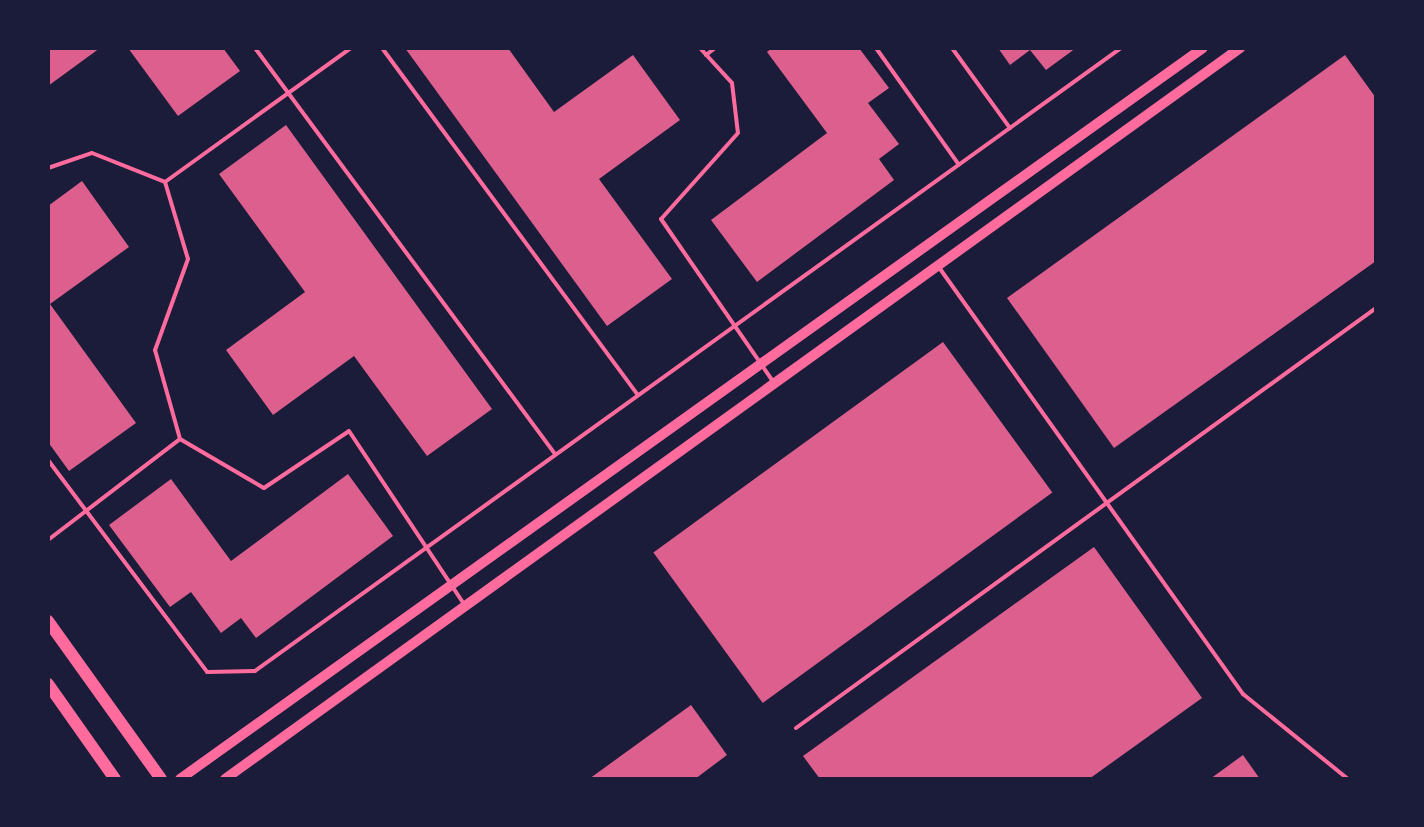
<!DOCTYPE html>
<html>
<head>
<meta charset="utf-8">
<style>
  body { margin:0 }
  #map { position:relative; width:1424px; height:827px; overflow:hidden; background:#1b1b3a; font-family:Ubuntu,sans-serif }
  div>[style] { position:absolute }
  .building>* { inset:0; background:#dd5f8e; transform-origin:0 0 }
  .service>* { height:4px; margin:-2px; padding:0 2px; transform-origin:2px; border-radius:2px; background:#ff6b9d }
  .tertiary>* { height:10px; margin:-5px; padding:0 5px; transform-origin:5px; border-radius:5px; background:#ff6b9d }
  .secondary>* { height:12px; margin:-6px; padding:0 6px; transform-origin:6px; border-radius:6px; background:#ff6b9d }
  span { translate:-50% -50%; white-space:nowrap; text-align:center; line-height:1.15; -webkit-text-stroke:8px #1b1b3a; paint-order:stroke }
  .frame { position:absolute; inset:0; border:50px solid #1b1b3a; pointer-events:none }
</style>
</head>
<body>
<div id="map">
  <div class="building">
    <div style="clip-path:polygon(48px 48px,100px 48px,48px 86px)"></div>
    <div style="clip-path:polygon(128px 48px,223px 48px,240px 71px,178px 116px)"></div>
    <div style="clip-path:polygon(405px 48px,508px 48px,554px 112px,633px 55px,680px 120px,599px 179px,672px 279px,607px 326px)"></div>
    <div style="clip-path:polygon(772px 48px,859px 48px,889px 88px,868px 103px,899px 144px,879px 159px,894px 180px,757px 282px,711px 220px,827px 133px,767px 52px)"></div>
    <div style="clip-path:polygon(998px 48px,1076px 48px,1046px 70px,1030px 50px,1010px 65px)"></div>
    <div style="clip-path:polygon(1345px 55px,1376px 98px,1376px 261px,1114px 448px,1007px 298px)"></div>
    <div style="clip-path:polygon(286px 125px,492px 409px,427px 456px,354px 356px,273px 415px,226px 350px,305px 292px,219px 174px)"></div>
    <div style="clip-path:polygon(82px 181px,129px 247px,50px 304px,136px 423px,69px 471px,48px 442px,48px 206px)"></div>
    <div style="left:943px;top:342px;width:186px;height:358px;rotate:54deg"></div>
    <div style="clip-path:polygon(348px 474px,393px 536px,256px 638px,241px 618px,221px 633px,191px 592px,170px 607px,109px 525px,171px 479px,231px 561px)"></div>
    <div style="clip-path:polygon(1094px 547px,1202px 698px,1089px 779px,820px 779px,803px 756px)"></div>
    <div style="clip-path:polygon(691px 705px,727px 755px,695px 779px,589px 779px)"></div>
    <div style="clip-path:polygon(1243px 755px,1260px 779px,1210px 779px)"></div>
  </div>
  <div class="service">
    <div style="left:255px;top:48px;width:505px;rotate:53.54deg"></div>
    <div style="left:382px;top:48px;width:431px;rotate:53.6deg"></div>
    <div style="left:700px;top:48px;width:47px;rotate:47.6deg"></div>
    <div style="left:732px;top:83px;width:50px;rotate:83.2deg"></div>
    <div style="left:738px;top:133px;width:115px;rotate:131.8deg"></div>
    <div style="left:661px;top:219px;width:199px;rotate:55.4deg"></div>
    <div style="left:876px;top:48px;width:143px;rotate:54.6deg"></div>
    <div style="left:952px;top:48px;width:99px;rotate:54.1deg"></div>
    <div style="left:706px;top:55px;width:11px;rotate:-38deg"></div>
    <div style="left:48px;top:168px;width:46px;rotate:-18.8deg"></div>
    <div style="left:92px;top:153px;width:79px;rotate:21.7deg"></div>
    <div style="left:165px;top:182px;width:80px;rotate:73.4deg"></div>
    <div style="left:188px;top:259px;width:97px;rotate:109.9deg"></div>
    <div style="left:155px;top:350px;width:92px;rotate:74.3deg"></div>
    <div style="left:180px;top:439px;width:97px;rotate:30.3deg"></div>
    <div style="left:264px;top:488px;width:102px;rotate:-33.8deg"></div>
    <div style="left:349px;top:431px;width:208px;rotate:56.4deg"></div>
    <div style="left:165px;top:182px;width:229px;rotate:-35.8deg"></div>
    <div style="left:938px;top:266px;width:526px;rotate:54.53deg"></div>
    <div style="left:1243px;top:694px;width:135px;rotate:39deg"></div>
    <div style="left:48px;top:460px;width:265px;rotate:53.1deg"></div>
    <div style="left:207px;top:672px;width:48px;rotate:-1.2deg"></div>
    <div style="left:255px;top:671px;width:1067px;rotate:-35.73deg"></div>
    <div style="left:48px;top:540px;width:166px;rotate:-37.4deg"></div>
    <div style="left:796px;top:728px;width:716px;rotate:-35.91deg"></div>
  </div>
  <div class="tertiary">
    <div style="left:180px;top:779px;width:1257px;rotate:-35.55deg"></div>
    <div style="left:225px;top:779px;width:1251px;rotate:-35.76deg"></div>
  </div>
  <div class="secondary">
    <div style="left:48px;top:621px;width:194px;rotate:54.4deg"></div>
    <div style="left:48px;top:684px;width:116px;rotate:54.8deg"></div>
  </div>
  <div class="frame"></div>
</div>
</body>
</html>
